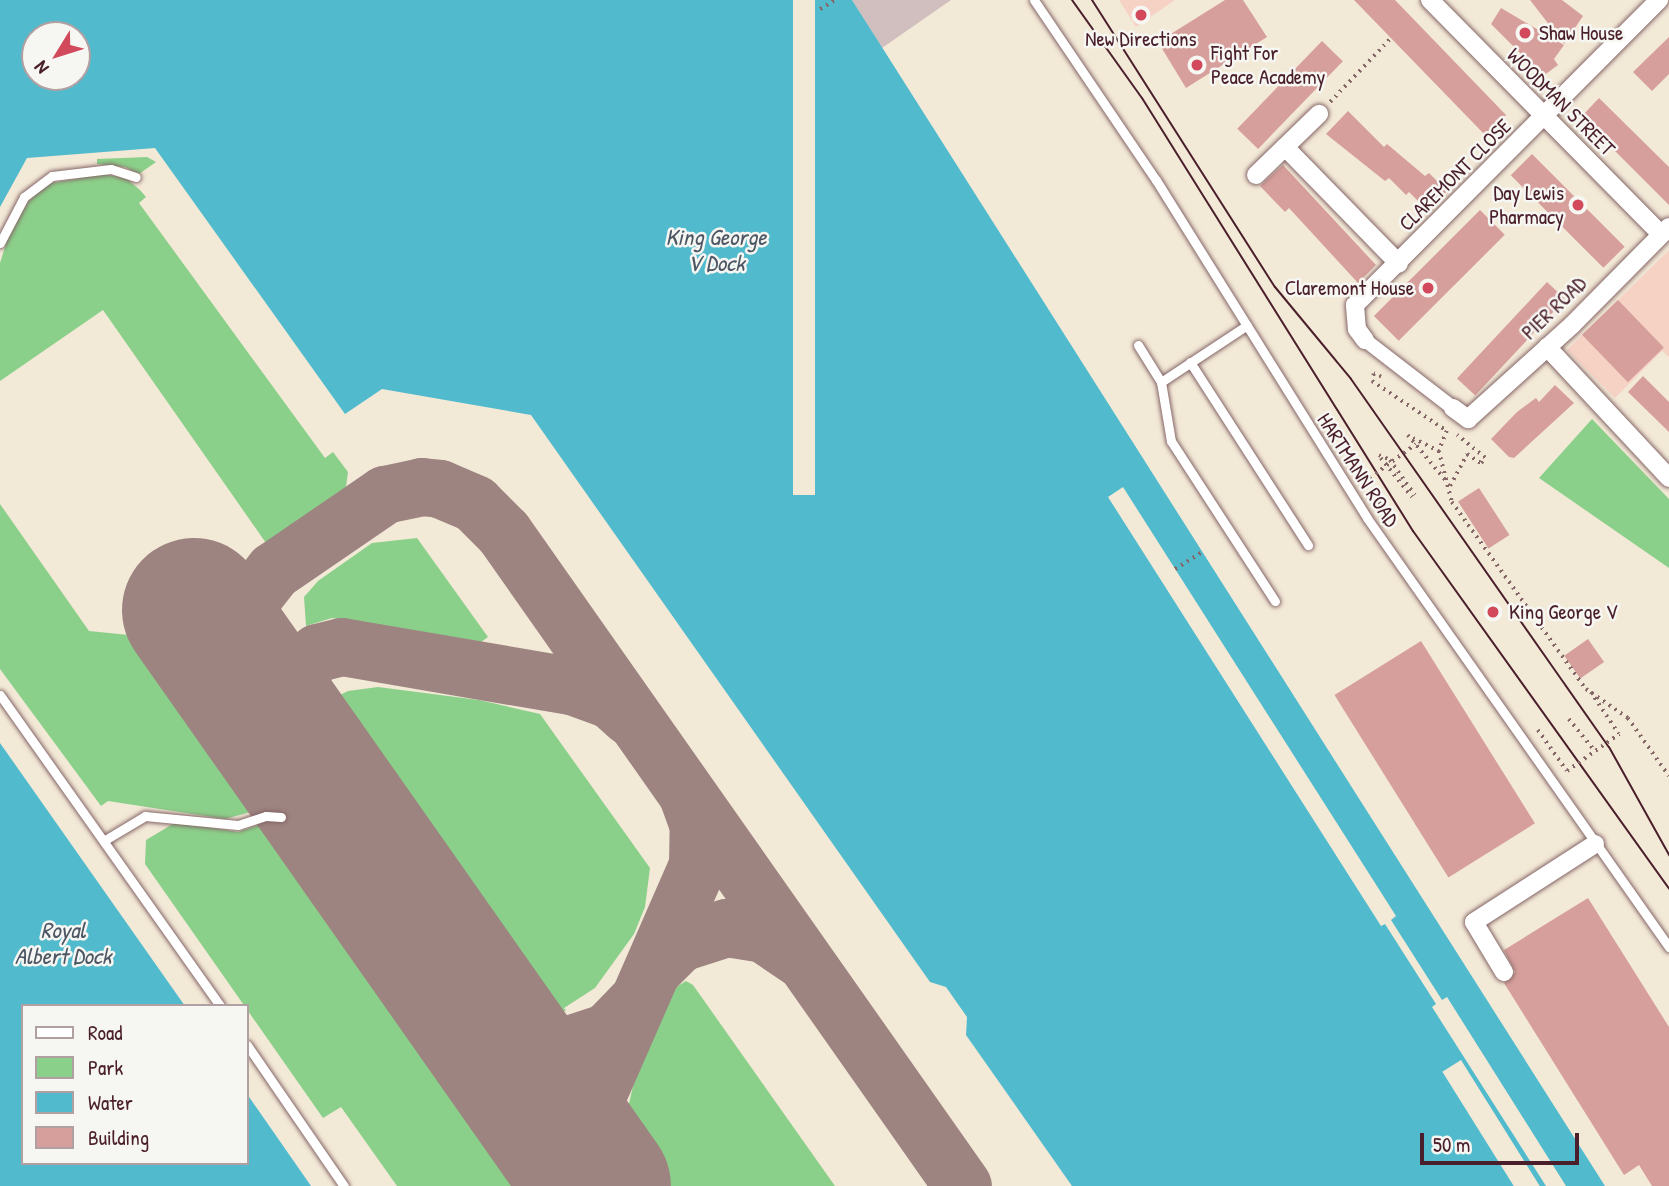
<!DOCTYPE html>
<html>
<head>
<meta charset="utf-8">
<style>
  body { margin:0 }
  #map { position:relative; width:1669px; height:1186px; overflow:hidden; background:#f3e9d7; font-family:"Patrick Hand",sans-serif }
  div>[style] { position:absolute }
  .built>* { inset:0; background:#f6d2c5 }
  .industrial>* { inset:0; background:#d1bfbf }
  .green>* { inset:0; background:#8bd08a }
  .water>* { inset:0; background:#51bbcd }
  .pier>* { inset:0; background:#f3e9d7; transform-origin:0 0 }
  .taxiway>* { height:58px; margin:-29px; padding:0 29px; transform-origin:29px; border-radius:29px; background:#9e8481 }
  .runway>* { height:144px; margin:-72px; padding:0 72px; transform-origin:72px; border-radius:72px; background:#9e8481 }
  .building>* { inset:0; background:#d69f9b; transform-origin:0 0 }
  .path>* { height:3.5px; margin-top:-1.75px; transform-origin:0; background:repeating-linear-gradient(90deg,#856667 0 2px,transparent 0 7px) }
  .roads { filter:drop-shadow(0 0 2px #856667) drop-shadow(0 0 2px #856667) }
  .service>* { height:9px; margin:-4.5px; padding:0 4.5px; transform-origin:4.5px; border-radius:4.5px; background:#fff }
  .pedestrian>* { height:14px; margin:-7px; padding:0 7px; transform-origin:7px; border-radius:7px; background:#fff }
  .minor>* { height:18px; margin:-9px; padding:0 9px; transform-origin:9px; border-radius:9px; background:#fff }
  .tram>* { height:2px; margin:-1px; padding:0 1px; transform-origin:1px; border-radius:1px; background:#4a1f2b }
  .path-bridge>* { height:3.5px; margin-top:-1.75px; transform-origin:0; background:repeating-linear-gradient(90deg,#856667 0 2px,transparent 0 7px) }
  .dots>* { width:19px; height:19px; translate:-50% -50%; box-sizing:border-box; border:4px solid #f6f6f2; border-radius:50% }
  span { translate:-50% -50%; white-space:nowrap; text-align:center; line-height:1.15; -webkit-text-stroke:5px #f6f6f2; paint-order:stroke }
  .poi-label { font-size:21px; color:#4a1f2b }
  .left { translate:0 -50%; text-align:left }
  .right { translate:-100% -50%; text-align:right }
  .street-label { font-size:21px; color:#4a1f2b }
  .water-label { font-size:23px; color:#4c5664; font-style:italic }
  .legend { position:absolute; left:21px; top:1004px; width:228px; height:161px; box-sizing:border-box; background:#f6f6f2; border:2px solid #b1a0a2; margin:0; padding:9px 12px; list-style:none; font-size:21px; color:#4a1f2b }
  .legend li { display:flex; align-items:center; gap:14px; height:35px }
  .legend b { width:35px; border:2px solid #b1a0a2 }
  .north { position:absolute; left:21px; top:21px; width:70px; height:70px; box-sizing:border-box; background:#f6f6f2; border:2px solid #b1a0a2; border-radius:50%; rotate:232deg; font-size:19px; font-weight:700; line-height:28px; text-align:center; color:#4a1f2b }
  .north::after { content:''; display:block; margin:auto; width:24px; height:32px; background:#d1495b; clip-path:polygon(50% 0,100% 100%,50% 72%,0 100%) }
  .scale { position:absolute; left:1420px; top:1133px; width:159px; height:32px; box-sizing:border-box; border:4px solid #4a1f2b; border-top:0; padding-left:9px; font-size:21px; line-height:24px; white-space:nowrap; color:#4a1f2b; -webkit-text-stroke:5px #f6f6f2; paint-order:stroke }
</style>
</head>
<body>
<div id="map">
  <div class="built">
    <div style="clip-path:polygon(1119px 0,1175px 0,1136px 27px)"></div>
    <div style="clip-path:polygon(1669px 250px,1669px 357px,1662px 351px,1615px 398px,1567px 350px)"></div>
  </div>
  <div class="industrial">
    <div style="clip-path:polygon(852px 0,951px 0,882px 48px)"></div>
  </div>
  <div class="green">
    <div style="clip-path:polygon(147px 157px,156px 162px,139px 174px,125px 167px,97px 164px,97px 159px)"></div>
    <div style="clip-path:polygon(102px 174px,126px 178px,140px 190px,146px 197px,139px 203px,325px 458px,333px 452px,348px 472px,346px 487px,266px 543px,103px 310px,0 381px,0 263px,9px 234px,28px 202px,47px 184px)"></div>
    <div style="clip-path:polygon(1592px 419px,1669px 499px,1669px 568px,1539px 478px)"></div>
    <div style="clip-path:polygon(0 504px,89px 631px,139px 636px,262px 809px,225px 819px,108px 801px,101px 806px,0 669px)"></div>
    <div style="clip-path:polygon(417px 538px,488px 637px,481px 642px,332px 618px,306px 626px,304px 597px,318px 581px,372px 543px)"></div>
    <div style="clip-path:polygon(378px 687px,479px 700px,540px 714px,650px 868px,645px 907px,634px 934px,595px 988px,564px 1008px,566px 1011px,550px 1013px,330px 700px,348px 691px)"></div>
    <div style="clip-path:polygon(270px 821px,528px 1186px,397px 1186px,341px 1107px,323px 1118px,145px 864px,146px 840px,176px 822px,238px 832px)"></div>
    <div style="clip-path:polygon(686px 981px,693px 985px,835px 1186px,668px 1186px,633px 1136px,628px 1108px,635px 1077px,673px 989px)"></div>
  </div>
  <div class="water">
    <div style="clip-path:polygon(evenodd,0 0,852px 0,1605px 1186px,1072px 1186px,966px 1035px,967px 1017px,946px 987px,930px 982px,531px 415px,382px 389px,345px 414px,155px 148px,27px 158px,0 207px,0 0,35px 35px,77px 35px,77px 77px,35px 77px,35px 35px)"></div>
    <div style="clip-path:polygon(0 743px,185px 1006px,23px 1006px,23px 1163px,247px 1163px,247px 1094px,311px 1186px,0 1186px)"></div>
  </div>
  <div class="pier">
    <div style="left:793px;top:0;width:22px;height:495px"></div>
    <div style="clip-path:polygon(1123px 487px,1396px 916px,1391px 920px,1442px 1000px,1447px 997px,1566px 1186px,1546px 1186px,1432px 1007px,1436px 1004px,1385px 924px,1381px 926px,1108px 497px)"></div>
    <div style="left:1461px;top:1060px;width:149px;height:22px;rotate:58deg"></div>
  </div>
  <div class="taxiway">
    <div style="left:257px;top:700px;width:38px;rotate:-110deg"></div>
    <div style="left:244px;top:664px;width:35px;rotate:-93deg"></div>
    <div style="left:242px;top:629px;width:32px;rotate:-72deg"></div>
    <div style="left:252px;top:599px;width:36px;rotate:-52deg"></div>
    <div style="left:274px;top:571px;width:135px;rotate:-34.4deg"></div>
    <div style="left:385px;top:495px;width:38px;rotate:-12deg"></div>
    <div style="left:422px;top:487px;width:18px;rotate:6deg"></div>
    <div style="left:440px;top:489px;width:38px;rotate:23deg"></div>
    <div style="left:475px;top:504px;width:41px;rotate:45deg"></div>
    <div style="left:504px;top:533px;width:798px;rotate:54.9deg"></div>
    <div style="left:289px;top:744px;width:37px;rotate:-101deg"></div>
    <div style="left:282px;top:708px;width:32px;rotate:-74deg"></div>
    <div style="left:291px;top:677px;width:36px;rotate:-42deg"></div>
    <div style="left:318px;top:653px;width:25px;rotate:-14deg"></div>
    <div style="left:342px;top:647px;width:236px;rotate:9.7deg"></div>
    <div style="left:575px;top:687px;width:38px;rotate:20deg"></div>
    <div style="left:611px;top:700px;width:25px;rotate:42deg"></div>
    <div style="left:653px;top:970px;width:38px;rotate:-45deg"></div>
    <div style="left:680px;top:943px;width:49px;rotate:-17.7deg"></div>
    <div style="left:727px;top:928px;width:37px;rotate:9deg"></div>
    <div style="left:764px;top:934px;width:45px;rotate:34deg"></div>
    <div style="left:476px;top:1011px;width:60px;rotate:33.4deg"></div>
    <div style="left:526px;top:1044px;width:34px;rotate:7deg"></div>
    <div style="left:560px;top:1048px;width:51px;rotate:-18.4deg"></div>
    <div style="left:608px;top:1032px;width:40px;rotate:-46deg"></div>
    <div style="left:606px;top:1186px;width:51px;rotate:-104.9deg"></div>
    <div style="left:593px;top:1137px;width:38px;rotate:-85deg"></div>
    <div style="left:596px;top:1099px;width:255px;rotate:-66.4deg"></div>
    <div style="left:698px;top:865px;width:39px;rotate:-89deg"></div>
    <div style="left:699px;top:826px;width:30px;rotate:-110deg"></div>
  </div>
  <div class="runway">
    <div style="left:194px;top:610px;width:704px;rotate:54.89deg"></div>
  </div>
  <div class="building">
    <div style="clip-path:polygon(1225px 0,1243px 0,1267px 37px,1186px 88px,1158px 42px)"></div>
    <div style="clip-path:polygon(1354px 0,1395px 0,1506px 115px,1485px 135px)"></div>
    <div style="clip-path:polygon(1530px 0,1562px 0,1583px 16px,1564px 44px)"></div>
    <div style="clip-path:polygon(1501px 8px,1564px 45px,1554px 59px,1558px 65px,1543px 76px,1491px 24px)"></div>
    <div style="clip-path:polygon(1669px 37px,1669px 74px,1652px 91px,1633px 72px)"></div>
    <div style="left:1322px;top:41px;width:29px;height:122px;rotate:44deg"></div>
    <div style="clip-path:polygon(1599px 98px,1669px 167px,1669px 205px,1581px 117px)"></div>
    <div style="clip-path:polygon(1348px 111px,1384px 147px,1387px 144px,1425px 176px,1429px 173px,1447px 191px,1428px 211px,1409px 192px,1406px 195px,1389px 178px,1385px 181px,1326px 134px)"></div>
    <div style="left:1532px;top:154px;width:131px;height:30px;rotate:45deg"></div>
    <div style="clip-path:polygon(1283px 165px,1376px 265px,1358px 283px,1289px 208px,1285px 212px,1260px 186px)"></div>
    <div style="left:1480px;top:210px;width:35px;height:150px;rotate:45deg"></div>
    <div style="left:1547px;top:282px;width:25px;height:132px;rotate:43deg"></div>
    <div style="left:1618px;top:300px;width:66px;height:50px;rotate:46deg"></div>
    <div style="clip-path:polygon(1643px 376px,1669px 402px,1669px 432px,1628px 392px)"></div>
    <div style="clip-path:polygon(1555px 385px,1574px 403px,1514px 458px,1509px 457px,1491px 439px,1517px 412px,1536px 398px,1539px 402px)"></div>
    <div style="left:1479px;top:488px;width:56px;height:25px;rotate:57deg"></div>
    <div style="left:1588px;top:639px;width:28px;height:29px;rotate:55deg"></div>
    <div style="left:1421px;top:641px;width:215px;height:102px;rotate:58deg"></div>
    <div style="clip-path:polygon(1588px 898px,1669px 1027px,1669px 1186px,1652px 1186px,1639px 1165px,1624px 1175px,1504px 983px,1515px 972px,1504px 950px)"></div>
  </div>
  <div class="path">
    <div style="left:820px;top:9px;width:17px;rotate:-31deg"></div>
    <div style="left:1330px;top:102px;width:88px;rotate:-46.4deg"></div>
    <div style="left:1381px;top:377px;width:8px;rotate:-157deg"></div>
    <div style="left:1374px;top:374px;width:7px;rotate:106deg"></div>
    <div style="left:1372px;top:381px;width:90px;rotate:33.7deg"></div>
    <div style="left:1447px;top:431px;width:22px;rotate:112deg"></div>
    <div style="left:1439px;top:451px;width:53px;rotate:75.7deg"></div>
    <div style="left:1452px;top:502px;width:230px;rotate:54.4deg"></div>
    <div style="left:1586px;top:689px;width:51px;rotate:34.6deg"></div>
    <div style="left:1628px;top:718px;width:71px;rotate:54.7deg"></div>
    <div style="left:1408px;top:435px;width:61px;rotate:50.3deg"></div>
    <div style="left:1413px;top:438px;width:29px;rotate:27deg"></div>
    <div style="left:1379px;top:455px;width:12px;rotate:24deg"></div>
    <div style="left:1390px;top:460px;width:43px;rotate:54.5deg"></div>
    <div style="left:1381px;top:458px;width:50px;rotate:51.5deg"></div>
    <div style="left:1367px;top:485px;width:29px;rotate:55deg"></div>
    <div style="left:1450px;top:486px;width:36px;rotate:-62deg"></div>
    <div style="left:1467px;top:454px;width:17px;rotate:33deg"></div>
    <div style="left:1481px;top:463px;width:6px;rotate:-51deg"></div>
    <div style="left:1485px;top:458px;width:36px;rotate:-141deg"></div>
    <div style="left:1175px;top:569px;width:32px;rotate:-32deg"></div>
    <div style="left:1591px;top:692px;width:50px;rotate:56.3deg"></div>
    <div style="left:1569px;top:719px;width:41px;rotate:50.9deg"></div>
    <div style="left:1538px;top:730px;width:50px;rotate:54.7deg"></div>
  </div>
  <div class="roads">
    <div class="service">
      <div style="left:1034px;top:0;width:217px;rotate:55.9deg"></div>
      <div style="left:1156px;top:180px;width:398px;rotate:58deg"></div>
      <div style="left:1367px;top:518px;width:525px;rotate:54.86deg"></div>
      <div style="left:0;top:243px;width:52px;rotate:-62.4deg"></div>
      <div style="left:24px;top:197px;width:35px;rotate:-37deg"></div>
      <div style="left:52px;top:176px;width:59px;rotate:-6.8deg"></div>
      <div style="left:111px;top:169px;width:26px;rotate:18deg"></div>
      <div style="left:1138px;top:345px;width:44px;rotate:58.1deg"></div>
      <div style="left:1161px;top:382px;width:103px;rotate:-33.5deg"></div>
      <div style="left:1190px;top:362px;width:218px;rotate:57.2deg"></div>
      <div style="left:1161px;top:382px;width:60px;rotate:80.4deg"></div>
      <div style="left:1171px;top:441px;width:191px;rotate:57deg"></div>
      <div style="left:0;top:695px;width:381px;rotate:54.7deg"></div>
      <div style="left:105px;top:840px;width:47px;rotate:-31deg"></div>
      <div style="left:145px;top:816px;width:93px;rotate:5.5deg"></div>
      <div style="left:238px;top:825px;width:29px;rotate:-18deg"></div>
      <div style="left:266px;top:816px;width:15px;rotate:4deg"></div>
      <div style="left:247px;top:1045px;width:171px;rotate:55.5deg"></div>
    </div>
    <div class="pedestrian">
      <div style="left:1365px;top:340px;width:111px;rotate:37.7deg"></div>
    </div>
    <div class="minor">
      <div style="left:1430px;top:0;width:329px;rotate:45.4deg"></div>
      <div style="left:1285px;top:147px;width:163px;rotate:45.7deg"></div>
      <div style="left:1256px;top:175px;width:88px;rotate:-44.1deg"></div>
      <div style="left:1365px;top:340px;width:14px;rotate:-126deg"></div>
      <div style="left:1357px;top:329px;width:24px;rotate:-95deg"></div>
      <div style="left:1355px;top:305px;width:431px;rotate:-45.1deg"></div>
      <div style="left:1547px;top:347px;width:179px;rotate:47deg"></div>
      <div style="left:1453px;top:408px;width:19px;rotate:36deg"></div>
      <div style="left:1468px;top:419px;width:140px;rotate:-42.1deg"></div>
      <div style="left:1572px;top:325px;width:138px;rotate:-45.3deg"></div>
      <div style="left:1504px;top:972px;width:58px;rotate:-121deg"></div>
      <div style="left:1474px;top:922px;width:144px;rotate:-32.8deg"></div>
    </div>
  </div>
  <div class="tram">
    <div style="left:1072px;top:0;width:120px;rotate:54.5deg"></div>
    <div style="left:1142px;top:98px;width:511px;rotate:57.96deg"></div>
    <div style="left:1413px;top:531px;width:440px;rotate:54.4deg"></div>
    <div style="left:1092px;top:0;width:340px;rotate:57.5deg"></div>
    <div style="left:1275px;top:287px;width:119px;rotate:50.4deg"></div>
    <div style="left:1351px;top:379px;width:449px;rotate:55deg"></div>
    <div style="left:1609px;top:747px;width:124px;rotate:60.9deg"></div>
  </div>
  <div class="path-bridge">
    <div style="left:1364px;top:482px;width:64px;rotate:-36.2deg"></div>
    <div style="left:1567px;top:771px;width:64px;rotate:-35.4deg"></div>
  </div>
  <div class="dots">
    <div style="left:1141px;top:15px;background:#d1495b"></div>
    <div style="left:1525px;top:33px;background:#d1495b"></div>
    <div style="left:1197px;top:65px;background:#d1495b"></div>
    <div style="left:1578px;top:205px;background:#d1495b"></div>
    <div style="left:1428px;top:288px;background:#d1495b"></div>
    <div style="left:1493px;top:612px;background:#d1495b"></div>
  </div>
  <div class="poi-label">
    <span class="left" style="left:1539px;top:33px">Shaw House</span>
    <span style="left:1141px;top:39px">New Directions</span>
    <span class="left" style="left:1211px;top:65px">Fight For<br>Peace Academy</span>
    <span class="right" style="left:1564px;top:205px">Day Lewis<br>Pharmacy</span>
    <span class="right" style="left:1414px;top:288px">Claremont House</span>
    <span class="left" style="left:1509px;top:612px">King George V</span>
  </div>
  <div class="street-label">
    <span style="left:1561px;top:102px;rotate:45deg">WOODMAN STREET</span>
    <span style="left:1455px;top:175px;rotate:-45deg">CLAREMONT CLOSE</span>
    <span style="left:1554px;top:308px;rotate:-44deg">PIER ROAD</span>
    <span style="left:1358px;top:470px;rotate:57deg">HARTMANN ROAD</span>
  </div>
  <div class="water-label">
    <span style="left:716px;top:250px">King George<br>V Dock</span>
    <span style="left:63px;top:943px">Royal<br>Albert Dock</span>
  </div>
  <ul class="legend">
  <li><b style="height:9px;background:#fff"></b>Road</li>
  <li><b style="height:19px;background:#8bd08a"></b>Park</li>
  <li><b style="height:19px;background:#51bbcd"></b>Water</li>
  <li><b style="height:19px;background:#d69f9b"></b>Building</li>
  </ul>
  <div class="north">N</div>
  <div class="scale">50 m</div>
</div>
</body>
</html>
